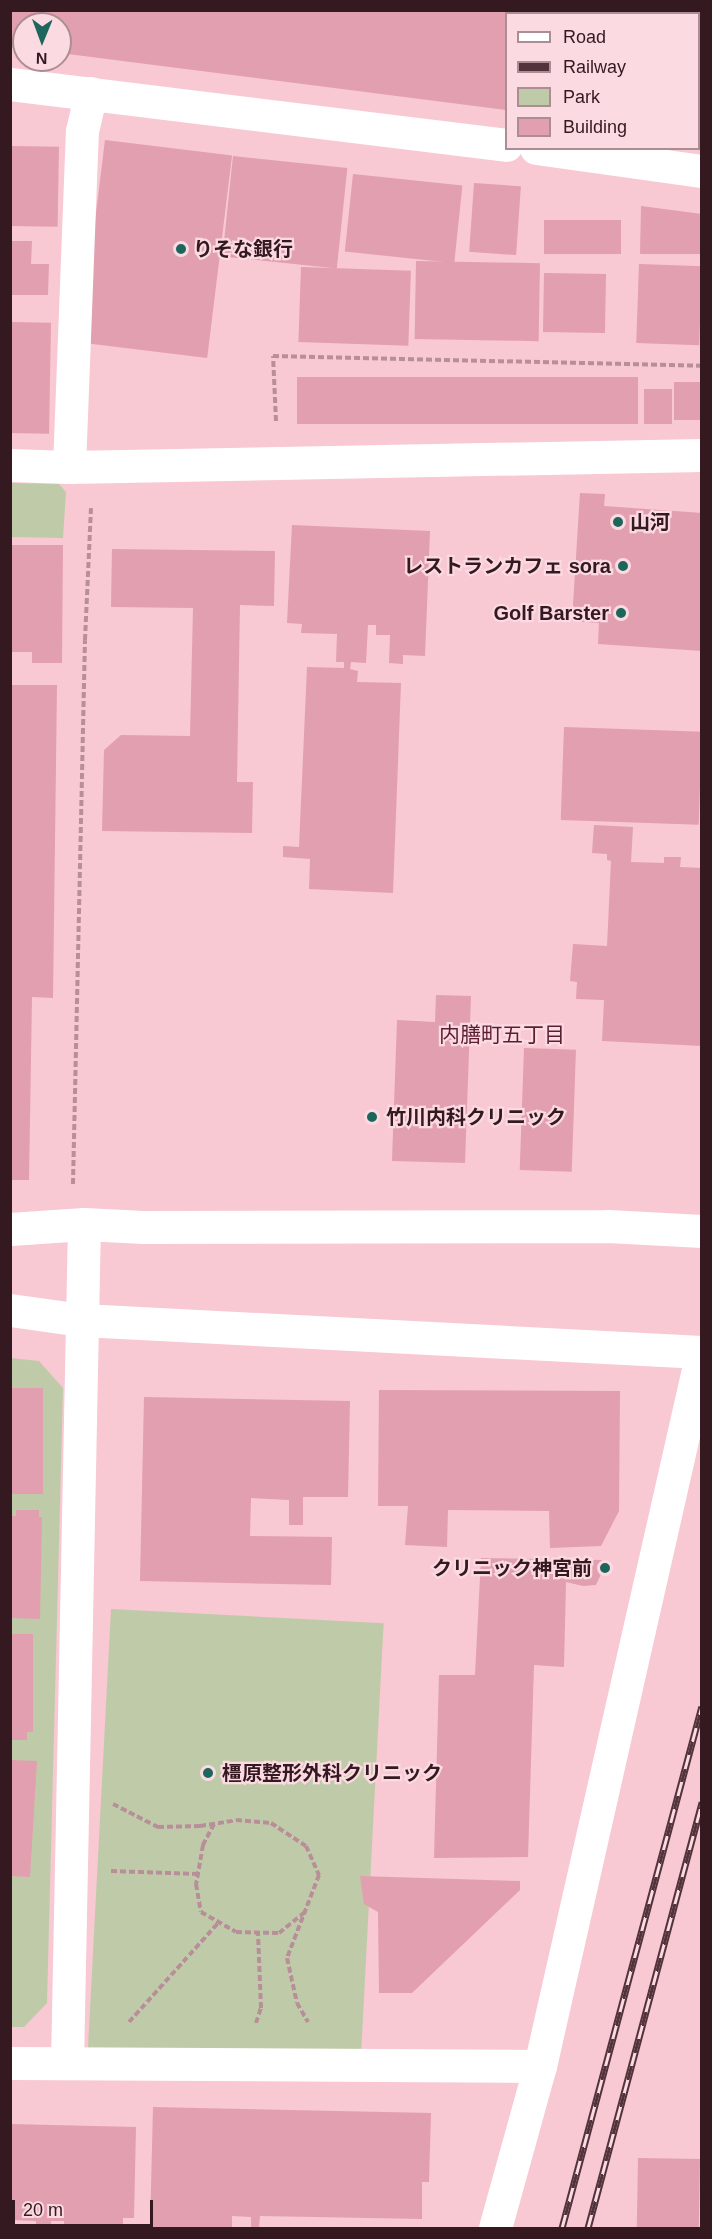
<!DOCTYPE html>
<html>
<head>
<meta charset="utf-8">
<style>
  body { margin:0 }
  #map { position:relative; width:712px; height:2239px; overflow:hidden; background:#f8c8d3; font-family:Arial,"Noto Sans JP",sans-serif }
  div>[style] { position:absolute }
  .green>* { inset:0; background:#bfcba8; transform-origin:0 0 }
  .building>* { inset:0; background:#e29faf; transform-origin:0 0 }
  .path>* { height:4px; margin-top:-2px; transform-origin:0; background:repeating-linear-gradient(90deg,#b88f99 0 6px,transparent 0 9px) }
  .street>* { height:33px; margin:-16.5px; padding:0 16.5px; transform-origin:16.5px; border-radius:16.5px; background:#fff }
  .secondary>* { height:33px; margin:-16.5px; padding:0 16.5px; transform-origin:16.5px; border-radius:16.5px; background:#fff }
  .rail>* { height:7px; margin-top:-3.5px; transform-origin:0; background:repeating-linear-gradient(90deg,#fbdae1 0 14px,#52333b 0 28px); box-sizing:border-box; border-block:2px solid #52333b }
  .dots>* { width:16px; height:16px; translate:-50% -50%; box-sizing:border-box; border:3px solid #fbdae1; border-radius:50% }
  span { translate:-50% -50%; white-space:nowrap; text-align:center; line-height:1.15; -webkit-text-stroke:4.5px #fbdae1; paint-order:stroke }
  .poi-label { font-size:20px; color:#351921; font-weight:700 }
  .left { translate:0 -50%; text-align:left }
  .right { translate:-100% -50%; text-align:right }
  .neighbourhood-label { font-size:21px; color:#5b1d32 }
  .frame { position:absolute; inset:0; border:12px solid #351921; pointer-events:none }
  .legend { position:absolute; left:505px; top:12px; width:195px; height:138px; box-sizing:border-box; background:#fbdae1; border:2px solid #ac8d94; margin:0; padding:8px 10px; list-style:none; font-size:18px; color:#351921 }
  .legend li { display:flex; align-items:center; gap:12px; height:30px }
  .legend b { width:30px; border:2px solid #ac8d94 }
  .north { position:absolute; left:12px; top:12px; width:60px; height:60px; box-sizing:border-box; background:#fbdae1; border:2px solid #ac8d94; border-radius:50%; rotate:181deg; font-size:16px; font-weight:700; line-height:24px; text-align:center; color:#351921 }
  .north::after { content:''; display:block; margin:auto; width:21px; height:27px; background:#1d665c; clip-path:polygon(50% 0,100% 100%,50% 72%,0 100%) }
  .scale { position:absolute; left:12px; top:2200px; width:141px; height:27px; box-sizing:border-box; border:3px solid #351921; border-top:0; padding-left:8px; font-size:18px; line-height:21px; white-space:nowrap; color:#351921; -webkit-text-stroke:4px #fbdae1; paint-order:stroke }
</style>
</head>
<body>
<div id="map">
  <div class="green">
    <div style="clip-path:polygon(11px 483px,59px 484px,66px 492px,63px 538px,11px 537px)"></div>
    <div style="clip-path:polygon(11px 1358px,39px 1361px,63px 1388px,47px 2003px,24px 2027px,11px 2027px)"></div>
    <div style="left:111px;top:1609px;width:273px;height:454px;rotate:3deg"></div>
  </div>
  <div class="building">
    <div style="clip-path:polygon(10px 10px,605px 10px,604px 14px,506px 14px,506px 110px,60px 53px,60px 24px,24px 24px,24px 48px,10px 47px)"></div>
    <div style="left:105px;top:140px;width:128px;height:204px;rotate:7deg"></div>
    <div style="left:10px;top:146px;width:49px;height:80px;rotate:1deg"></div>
    <div style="left:233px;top:156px;width:115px;height:101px;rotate:6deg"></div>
    <div style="left:353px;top:174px;width:110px;height:78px;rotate:6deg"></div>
    <div style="left:474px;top:183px;width:47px;height:69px;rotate:4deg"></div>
    <div style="clip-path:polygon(641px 206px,702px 214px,702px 254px,640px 254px)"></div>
    <div style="left:544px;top:220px;width:77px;height:34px"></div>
    <div style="clip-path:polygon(10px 241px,32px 241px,31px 264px,49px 264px,48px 295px,10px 295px)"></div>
    <div style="left:416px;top:261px;width:124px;height:78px;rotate:1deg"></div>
    <div style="left:639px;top:264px;width:63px;height:79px;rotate:2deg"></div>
    <div style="left:301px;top:267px;width:110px;height:75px;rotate:2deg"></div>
    <div style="left:544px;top:273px;width:62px;height:59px;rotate:1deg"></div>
    <div style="left:10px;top:322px;width:41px;height:111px;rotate:1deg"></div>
    <div style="left:297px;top:377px;width:341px;height:47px"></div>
    <div style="left:674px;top:382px;width:28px;height:38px"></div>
    <div style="left:644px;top:389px;width:28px;height:35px"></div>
    <div style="clip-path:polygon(580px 493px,605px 494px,604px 506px,702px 513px,702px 651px,598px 644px,599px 623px,572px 621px)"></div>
    <div style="clip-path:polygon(292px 525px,430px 531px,425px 656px,403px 655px,403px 664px,389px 663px,390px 635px,376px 635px,376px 625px,368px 625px,366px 663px,351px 662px,350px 669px,358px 671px,357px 682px,401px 683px,393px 893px,309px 889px,310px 859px,283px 857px,283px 846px,299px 847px,307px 667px,344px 668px,344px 662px,336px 662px,337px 634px,301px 633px,302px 624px,287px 623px)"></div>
    <div style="clip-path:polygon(10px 545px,63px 545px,62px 663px,32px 663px,32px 652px,10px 652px)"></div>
    <div style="clip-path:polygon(112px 549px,275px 551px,274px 606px,240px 605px,237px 782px,253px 782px,252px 833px,102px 831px,104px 750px,121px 735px,190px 736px,193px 608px,111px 607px)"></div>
    <div style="clip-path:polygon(10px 685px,57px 685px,53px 998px,32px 997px,29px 1180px,10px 1180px)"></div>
    <div style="left:564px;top:727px;width:138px;height:93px;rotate:2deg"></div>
    <div style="clip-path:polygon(594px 825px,633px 827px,631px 862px,664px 863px,664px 857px,681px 857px,680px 867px,702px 868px,702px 1046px,602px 1041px,604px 1000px,576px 999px,577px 982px,570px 981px,573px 944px,607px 946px,611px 861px,607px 860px,607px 854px,592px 853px)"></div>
    <div style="clip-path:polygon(436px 995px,471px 996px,465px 1163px,392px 1161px,397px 1020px,435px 1022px)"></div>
    <div style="left:524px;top:1048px;width:52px;height:122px;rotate:2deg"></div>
    <div style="left:10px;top:1388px;width:33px;height:106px"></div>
    <div style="clip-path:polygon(379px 1390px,620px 1391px,619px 1511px,601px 1546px,550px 1548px,549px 1511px,448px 1510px,447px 1547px,405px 1545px,408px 1506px,378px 1506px)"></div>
    <div style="clip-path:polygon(144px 1397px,350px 1401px,348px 1497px,303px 1497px,303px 1525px,289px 1525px,289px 1500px,251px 1498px,250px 1536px,332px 1537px,331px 1585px,140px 1581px)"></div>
    <div style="clip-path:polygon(16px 1510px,39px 1510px,39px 1517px,42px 1517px,40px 1619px,10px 1618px,10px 1516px,16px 1516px)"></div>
    <div style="clip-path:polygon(481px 1558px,602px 1560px,601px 1574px,596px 1585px,583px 1586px,566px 1582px,564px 1667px,534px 1665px,528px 1857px,434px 1858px,439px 1675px,475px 1675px)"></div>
    <div style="clip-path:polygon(10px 1634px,33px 1634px,33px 1732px,27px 1732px,27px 1740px,10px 1740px)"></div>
    <div style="clip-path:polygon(10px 1760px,37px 1761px,30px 1877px,10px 1876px)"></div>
    <div style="clip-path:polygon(360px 1876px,520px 1881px,520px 1890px,412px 1993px,379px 1993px,378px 1912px,364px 1904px)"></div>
    <div style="clip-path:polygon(153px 2107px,431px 2113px,429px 2182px,422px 2182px,422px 2219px,260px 2216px,259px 2228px,251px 2228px,251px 2217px,232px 2216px,232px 2228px,150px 2228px)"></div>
    <div style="clip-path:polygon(10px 2124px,136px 2127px,134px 2218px,123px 2218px,123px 2228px,64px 2228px,64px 2221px,51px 2221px,51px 2228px,36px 2228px,36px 2221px,10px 2220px)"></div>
    <div style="left:638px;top:2158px;width:62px;height:69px;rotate:1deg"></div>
  </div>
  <div class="path">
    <div style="left:276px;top:421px;width:65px;rotate:-92.6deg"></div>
    <div style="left:273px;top:356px;width:429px;rotate:1.3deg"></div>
    <div style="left:73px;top:1184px;width:544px;rotate:-88.74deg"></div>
    <div style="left:85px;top:640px;width:132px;rotate:-87.4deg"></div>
    <div style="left:113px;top:1804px;width:51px;rotate:27.1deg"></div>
    <div style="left:158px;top:1827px;width:42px;rotate:-1.4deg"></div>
    <div style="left:200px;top:1826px;width:36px;rotate:-9deg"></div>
    <div style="left:236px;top:1820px;width:35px;rotate:5deg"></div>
    <div style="left:271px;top:1823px;width:42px;rotate:33.3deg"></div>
    <div style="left:306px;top:1846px;width:32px;rotate:66deg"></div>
    <div style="left:319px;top:1875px;width:89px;rotate:111.1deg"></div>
    <div style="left:287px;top:1958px;width:46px;rotate:77.5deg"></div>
    <div style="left:297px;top:2003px;width:22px;rotate:60deg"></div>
    <div style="left:214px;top:1824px;width:24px;rotate:118deg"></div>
    <div style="left:203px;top:1845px;width:40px;rotate:100deg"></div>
    <div style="left:196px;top:1884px;width:28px;rotate:80deg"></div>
    <div style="left:201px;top:1912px;width:40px;rotate:29.7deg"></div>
    <div style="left:236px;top:1932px;width:43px;rotate:1.3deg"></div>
    <div style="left:279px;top:1933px;width:35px;rotate:-39deg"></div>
    <div style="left:111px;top:1871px;width:87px;rotate:2deg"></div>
    <div style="left:129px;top:2022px;width:135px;rotate:-48deg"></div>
    <div style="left:256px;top:2023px;width:16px;rotate:-72deg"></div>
    <div style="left:261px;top:2008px;width:76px;rotate:-92.3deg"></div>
  </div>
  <div class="street">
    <div style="left:668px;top:14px;width:4px;rotate:-76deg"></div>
    <div style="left:10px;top:84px;width:500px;rotate:7deg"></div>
    <div style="left:536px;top:148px;width:168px;rotate:7.9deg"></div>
    <div style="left:10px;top:465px;width:59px;rotate:1.9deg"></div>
    <div style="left:69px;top:467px;width:633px;rotate:-1.09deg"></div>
    <div style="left:69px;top:467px;width:336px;rotate:-87.8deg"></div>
    <div style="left:82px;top:131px;width:39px;rotate:-77deg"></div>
    <div style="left:10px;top:1229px;width:74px;rotate:-3.9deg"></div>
    <div style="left:84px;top:1224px;width:59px;rotate:2.9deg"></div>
    <div style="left:143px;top:1227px;width:465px;rotate:-0.1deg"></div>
    <div style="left:608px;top:1226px;width:94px;rotate:3deg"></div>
    <div style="left:10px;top:1310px;width:73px;rotate:7.9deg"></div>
    <div style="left:82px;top:1320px;width:620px;rotate:2.96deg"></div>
    <div style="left:67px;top:2063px;width:839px;rotate:-88.84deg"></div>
  </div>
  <div class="secondary">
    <div style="left:10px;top:2063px;width:530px;rotate:0.32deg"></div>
    <div style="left:495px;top:2228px;width:168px;rotate:-74.5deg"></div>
    <div style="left:540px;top:2066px;width:732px;rotate:-77.22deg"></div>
  </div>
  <div class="rail">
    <div style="left:562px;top:2228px;width:540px;rotate:-74.99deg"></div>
    <div style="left:588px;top:2228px;width:441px;rotate:-75deg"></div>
  </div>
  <div class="dots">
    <div style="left:181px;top:249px;background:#1d665c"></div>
    <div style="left:618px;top:522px;background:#1d665c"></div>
    <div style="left:623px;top:566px;background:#1d665c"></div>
    <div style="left:621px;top:613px;background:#1d665c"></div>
    <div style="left:372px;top:1117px;background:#1d665c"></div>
    <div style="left:605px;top:1568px;background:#1d665c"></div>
    <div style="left:208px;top:1773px;background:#1d665c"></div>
  </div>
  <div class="poi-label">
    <span class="left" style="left:193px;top:249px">りそな銀行</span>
    <span class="left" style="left:630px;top:522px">山河</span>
    <span class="right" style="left:611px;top:566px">レストランカフェ sora</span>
    <span class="right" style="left:609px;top:613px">Golf Barster</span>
    <span class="left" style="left:386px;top:1117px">竹川内科クリニック</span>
    <span class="right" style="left:592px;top:1568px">クリニック神宮前</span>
    <span class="left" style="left:222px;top:1773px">橿原整形外科クリニック</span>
  </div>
  <div class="neighbourhood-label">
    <span style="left:502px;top:1035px">内膳町五丁目</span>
  </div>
  <div class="frame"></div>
  <ul class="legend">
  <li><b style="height:8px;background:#fff"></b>Road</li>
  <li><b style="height:8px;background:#52333b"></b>Railway</li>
  <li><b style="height:16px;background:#bfcba8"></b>Park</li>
  <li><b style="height:16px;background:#e29faf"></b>Building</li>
  </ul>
  <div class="north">N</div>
  <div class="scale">20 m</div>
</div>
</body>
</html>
